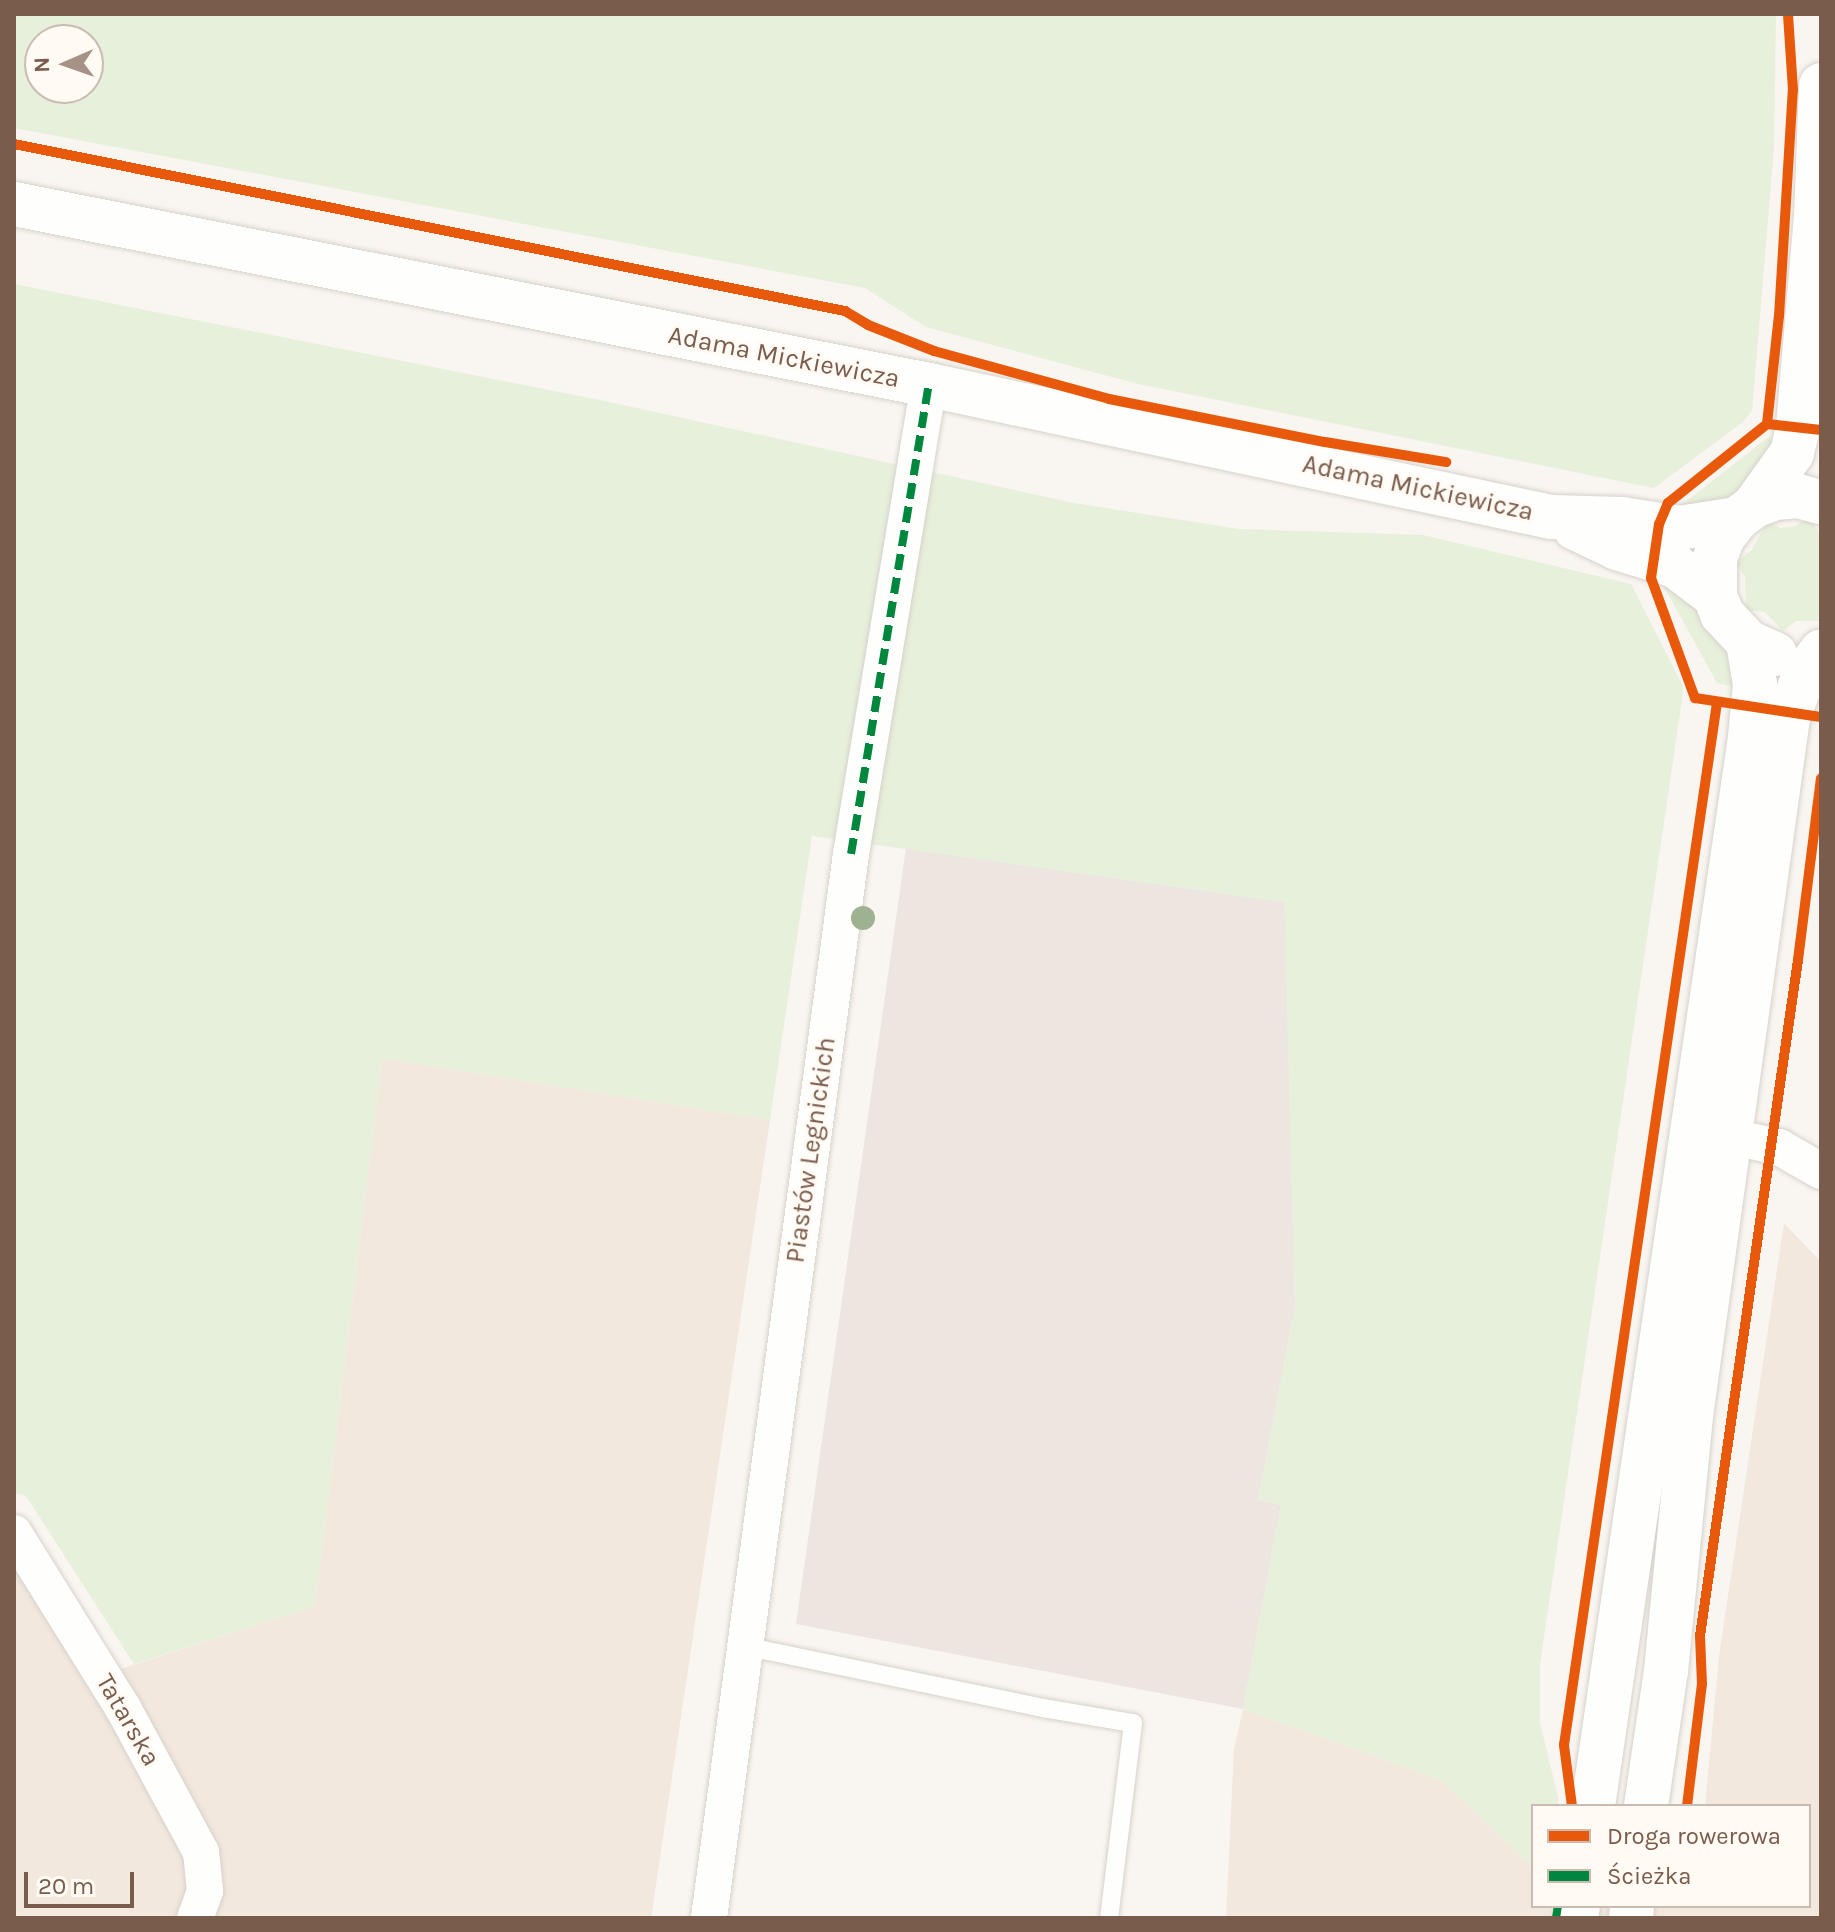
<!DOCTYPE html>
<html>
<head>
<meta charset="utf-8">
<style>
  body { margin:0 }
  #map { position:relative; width:1835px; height:1932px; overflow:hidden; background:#f9f5f0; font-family:Karla,sans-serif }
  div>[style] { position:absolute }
  .residential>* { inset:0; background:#f2e8de }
  .industrial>* { inset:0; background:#ede5e0 }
  .green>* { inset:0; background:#e7f0db }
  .roads { filter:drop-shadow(0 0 2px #d7d1cb) drop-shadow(0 0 2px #d7d1cb) }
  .service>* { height:18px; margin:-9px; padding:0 9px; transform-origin:9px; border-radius:9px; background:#fefefd }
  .minor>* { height:36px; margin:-18px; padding:0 18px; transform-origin:18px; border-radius:18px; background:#fefefd }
  .tertiary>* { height:44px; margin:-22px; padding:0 22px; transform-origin:22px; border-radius:22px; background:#fefefd }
  .quiet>* { height:8px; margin-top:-4px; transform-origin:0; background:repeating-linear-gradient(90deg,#00873e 0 16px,transparent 0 24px) }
  .cycleway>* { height:10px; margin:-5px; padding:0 5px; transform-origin:5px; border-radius:5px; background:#e8590c }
  .trees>* { width:24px; height:24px; margin:-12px; border-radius:50%; background:#9eb190 }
  span { translate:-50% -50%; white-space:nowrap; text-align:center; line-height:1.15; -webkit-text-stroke:6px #fffaf3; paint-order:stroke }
  .street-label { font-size:26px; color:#7a5c4d }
  .frame { position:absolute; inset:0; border:16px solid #7a5c4d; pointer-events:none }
  .legend { position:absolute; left:1531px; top:1804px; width:280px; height:104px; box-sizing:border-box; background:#fffaf3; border:2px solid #cabbb1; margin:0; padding:10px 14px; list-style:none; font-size:24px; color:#7a5c4d }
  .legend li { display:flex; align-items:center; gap:16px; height:40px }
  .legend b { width:40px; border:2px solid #cabbb1 }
  .north { position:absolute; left:24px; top:24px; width:80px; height:80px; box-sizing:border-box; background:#fffaf3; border:2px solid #cabbb1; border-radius:50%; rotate:268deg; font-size:22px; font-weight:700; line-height:32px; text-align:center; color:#7a5c4d }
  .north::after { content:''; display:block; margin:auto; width:28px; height:36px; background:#a69286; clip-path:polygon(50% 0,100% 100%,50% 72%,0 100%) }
  .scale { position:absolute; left:24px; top:1872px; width:110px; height:36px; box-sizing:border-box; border:4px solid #7a5c4d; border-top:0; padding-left:10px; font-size:24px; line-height:28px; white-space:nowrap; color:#7a5c4d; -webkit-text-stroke:6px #fffaf3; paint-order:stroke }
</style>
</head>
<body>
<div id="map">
  <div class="residential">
    <div style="clip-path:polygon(382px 1058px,770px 1120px,651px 1918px,14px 1918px,14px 1528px,99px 1676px,315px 1606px)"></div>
    <div style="clip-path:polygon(1784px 1223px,1821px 1262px,1821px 1918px,1226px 1918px,1234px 1749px,1243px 1709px,1441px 1780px,1533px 1867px,1533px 1906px,1809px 1906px,1809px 1806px,1705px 1806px,1719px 1656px)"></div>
  </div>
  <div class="industrial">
    <div style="clip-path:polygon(906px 848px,1285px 902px,1295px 1307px,1258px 1500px,1281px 1505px,1243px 1709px,796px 1624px)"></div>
  </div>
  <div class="green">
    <div style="clip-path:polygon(evenodd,14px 14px,1776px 14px,1774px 147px,1752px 411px,1743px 422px,1654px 488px,1138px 384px,926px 327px,865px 288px,14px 128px,14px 14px,88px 40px,88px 88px,40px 88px,40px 40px,88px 40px)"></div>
    <div style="clip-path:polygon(14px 284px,600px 400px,1074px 503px,1239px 529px,1423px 535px,1631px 584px,1683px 686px,1682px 700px,1540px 1664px,1540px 1723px,1558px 1797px,1558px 1806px,1533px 1806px,1533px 1867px,1441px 1780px,1243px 1709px,1281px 1505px,1258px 1500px,1295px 1307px,1284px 902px,812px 836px,770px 1120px,382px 1058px,315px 1606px,134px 1664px,26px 1496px,14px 1493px)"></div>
    <div style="clip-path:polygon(1767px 438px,1784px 438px,1744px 488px,1728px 498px,1678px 508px)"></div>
    <div style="clip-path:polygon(1809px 517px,1821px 535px,1821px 621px,1796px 621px,1783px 631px,1765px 612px,1746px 610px,1745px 577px,1736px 562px,1751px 551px,1768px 521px,1781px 528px,1795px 526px)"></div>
    <div style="clip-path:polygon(1667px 574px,1726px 644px,1741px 689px,1717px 683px,1662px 583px)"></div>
  </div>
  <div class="roads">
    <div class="service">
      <div style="left:744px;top:1646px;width:305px;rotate:11.7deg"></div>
      <div style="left:1043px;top:1708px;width:91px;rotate:9.5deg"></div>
      <div style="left:1133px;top:1723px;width:196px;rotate:97deg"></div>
    </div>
    <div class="minor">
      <div style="left:1728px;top:1136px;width:52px;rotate:12.2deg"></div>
      <div style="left:1779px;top:1147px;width:48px;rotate:29.7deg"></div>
      <div style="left:14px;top:1533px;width:206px;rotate:58.1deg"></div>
      <div style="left:123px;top:1708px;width:164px;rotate:61.6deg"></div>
      <div style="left:201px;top:1852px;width:39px;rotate:84deg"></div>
      <div style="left:205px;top:1891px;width:29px;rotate:110deg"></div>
      <div style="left:709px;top:1918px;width:1073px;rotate:-82.4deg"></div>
      <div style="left:851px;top:854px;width:475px;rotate:-80.6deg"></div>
    </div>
    <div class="tertiary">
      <div style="left:14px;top:204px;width:933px;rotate:11.19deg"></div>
      <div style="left:929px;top:385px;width:636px;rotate:11.98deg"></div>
      <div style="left:1551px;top:517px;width:71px;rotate:1.6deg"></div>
      <div style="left:1622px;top:519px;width:58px;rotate:9deg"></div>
      <div style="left:1679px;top:528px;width:59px;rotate:-8.8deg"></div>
      <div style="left:1754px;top:506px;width:65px;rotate:-54.4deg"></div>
      <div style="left:1792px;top:453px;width:28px;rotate:-77deg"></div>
      <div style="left:1798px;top:426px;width:210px;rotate:-85.1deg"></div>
      <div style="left:1816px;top:217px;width:132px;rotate:-87.8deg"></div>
      <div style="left:1575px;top:528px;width:47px;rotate:25.5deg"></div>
      <div style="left:1617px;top:548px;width:61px;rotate:17.2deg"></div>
      <div style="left:1675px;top:566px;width:50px;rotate:36.9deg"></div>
      <div style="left:1775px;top:654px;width:30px;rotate:-156deg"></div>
      <div style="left:1748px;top:642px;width:38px;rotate:-133deg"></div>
      <div style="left:1722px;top:614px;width:19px;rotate:-111deg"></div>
      <div style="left:1715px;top:596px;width:38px;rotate:-90deg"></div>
      <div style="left:1715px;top:558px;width:22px;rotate:-69deg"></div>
      <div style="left:1723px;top:537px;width:23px;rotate:-52deg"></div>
      <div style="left:1737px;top:519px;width:21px;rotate:-37deg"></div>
      <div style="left:1754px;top:506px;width:22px;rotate:-21deg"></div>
      <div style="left:1775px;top:498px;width:23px;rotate:-5deg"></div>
      <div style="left:1798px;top:496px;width:24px;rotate:15deg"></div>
      <div style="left:1593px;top:1806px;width:1080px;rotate:-81.64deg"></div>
      <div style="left:1750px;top:737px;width:53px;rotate:-84.6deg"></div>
      <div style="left:1755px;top:684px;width:43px;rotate:-99.5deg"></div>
      <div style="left:1646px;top:1806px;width:136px;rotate:-81.6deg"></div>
      <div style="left:1666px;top:1671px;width:256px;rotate:-84.4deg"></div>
      <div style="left:1691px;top:1416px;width:705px;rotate:-82.09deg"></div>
      <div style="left:1788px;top:718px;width:46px;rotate:-69.6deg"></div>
      <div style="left:1804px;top:675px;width:29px;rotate:-54deg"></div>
      <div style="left:1576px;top:1918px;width:12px;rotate:-81deg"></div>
      <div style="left:1631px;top:1918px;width:12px;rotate:-85deg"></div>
    </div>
  </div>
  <div class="quiet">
    <div style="left:851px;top:854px;width:475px;rotate:-80.6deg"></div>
    <div style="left:1556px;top:1918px;width:12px;rotate:-81deg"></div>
  </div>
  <div class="cycleway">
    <div style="left:14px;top:144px;width:848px;rotate:11.36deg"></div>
    <div style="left:845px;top:311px;width:27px;rotate:31deg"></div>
    <div style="left:868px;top:325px;width:71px;rotate:21.5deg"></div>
    <div style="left:934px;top:351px;width:181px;rotate:15.3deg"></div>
    <div style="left:1109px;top:399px;width:220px;rotate:11.3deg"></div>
    <div style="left:1325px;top:442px;width:123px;rotate:9.4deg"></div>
    <div style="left:1767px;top:424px;width:109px;rotate:-83.7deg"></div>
    <div style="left:1779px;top:316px;width:226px;rotate:-86.5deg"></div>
    <div style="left:1793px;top:90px;width:76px;rotate:-93.8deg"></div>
    <div style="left:1821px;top:430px;width:54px;rotate:-173.7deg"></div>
    <div style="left:1767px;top:424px;width:127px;rotate:141.4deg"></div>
    <div style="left:1668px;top:503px;width:23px;rotate:113deg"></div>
    <div style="left:1659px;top:524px;width:55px;rotate:98.4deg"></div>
    <div style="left:1651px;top:578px;width:128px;rotate:69.9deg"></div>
    <div style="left:1695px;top:698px;width:127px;rotate:8.6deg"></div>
    <div style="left:1572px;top:1806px;width:62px;rotate:-97.5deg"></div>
    <div style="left:1564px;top:1745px;width:1054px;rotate:-81.65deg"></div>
    <div style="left:1687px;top:1806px;width:123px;rotate:-83deg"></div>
    <div style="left:1702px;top:1684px;width:48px;rotate:-92.4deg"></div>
    <div style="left:1700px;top:1636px;width:683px;rotate:-81.75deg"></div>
    <div style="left:1798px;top:960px;width:183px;rotate:-82.8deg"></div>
  </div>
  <div class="trees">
    <div style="left:863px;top:918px"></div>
  </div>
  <div class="street-label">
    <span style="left:784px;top:357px;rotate:11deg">Adama Mickiewicza</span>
    <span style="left:1418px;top:488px;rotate:12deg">Adama Mickiewicza</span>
    <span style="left:811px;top:1150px;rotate:-82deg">Piastów Legnickich</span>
    <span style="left:128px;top:1720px;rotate:60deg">Tatarska</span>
  </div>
  <div class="frame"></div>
  <ul class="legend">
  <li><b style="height:10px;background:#e8590c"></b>Droga rowerowa</li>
  <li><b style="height:10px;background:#00873e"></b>Ścieżka</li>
  </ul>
  <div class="north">N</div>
  <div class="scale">20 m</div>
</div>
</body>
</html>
